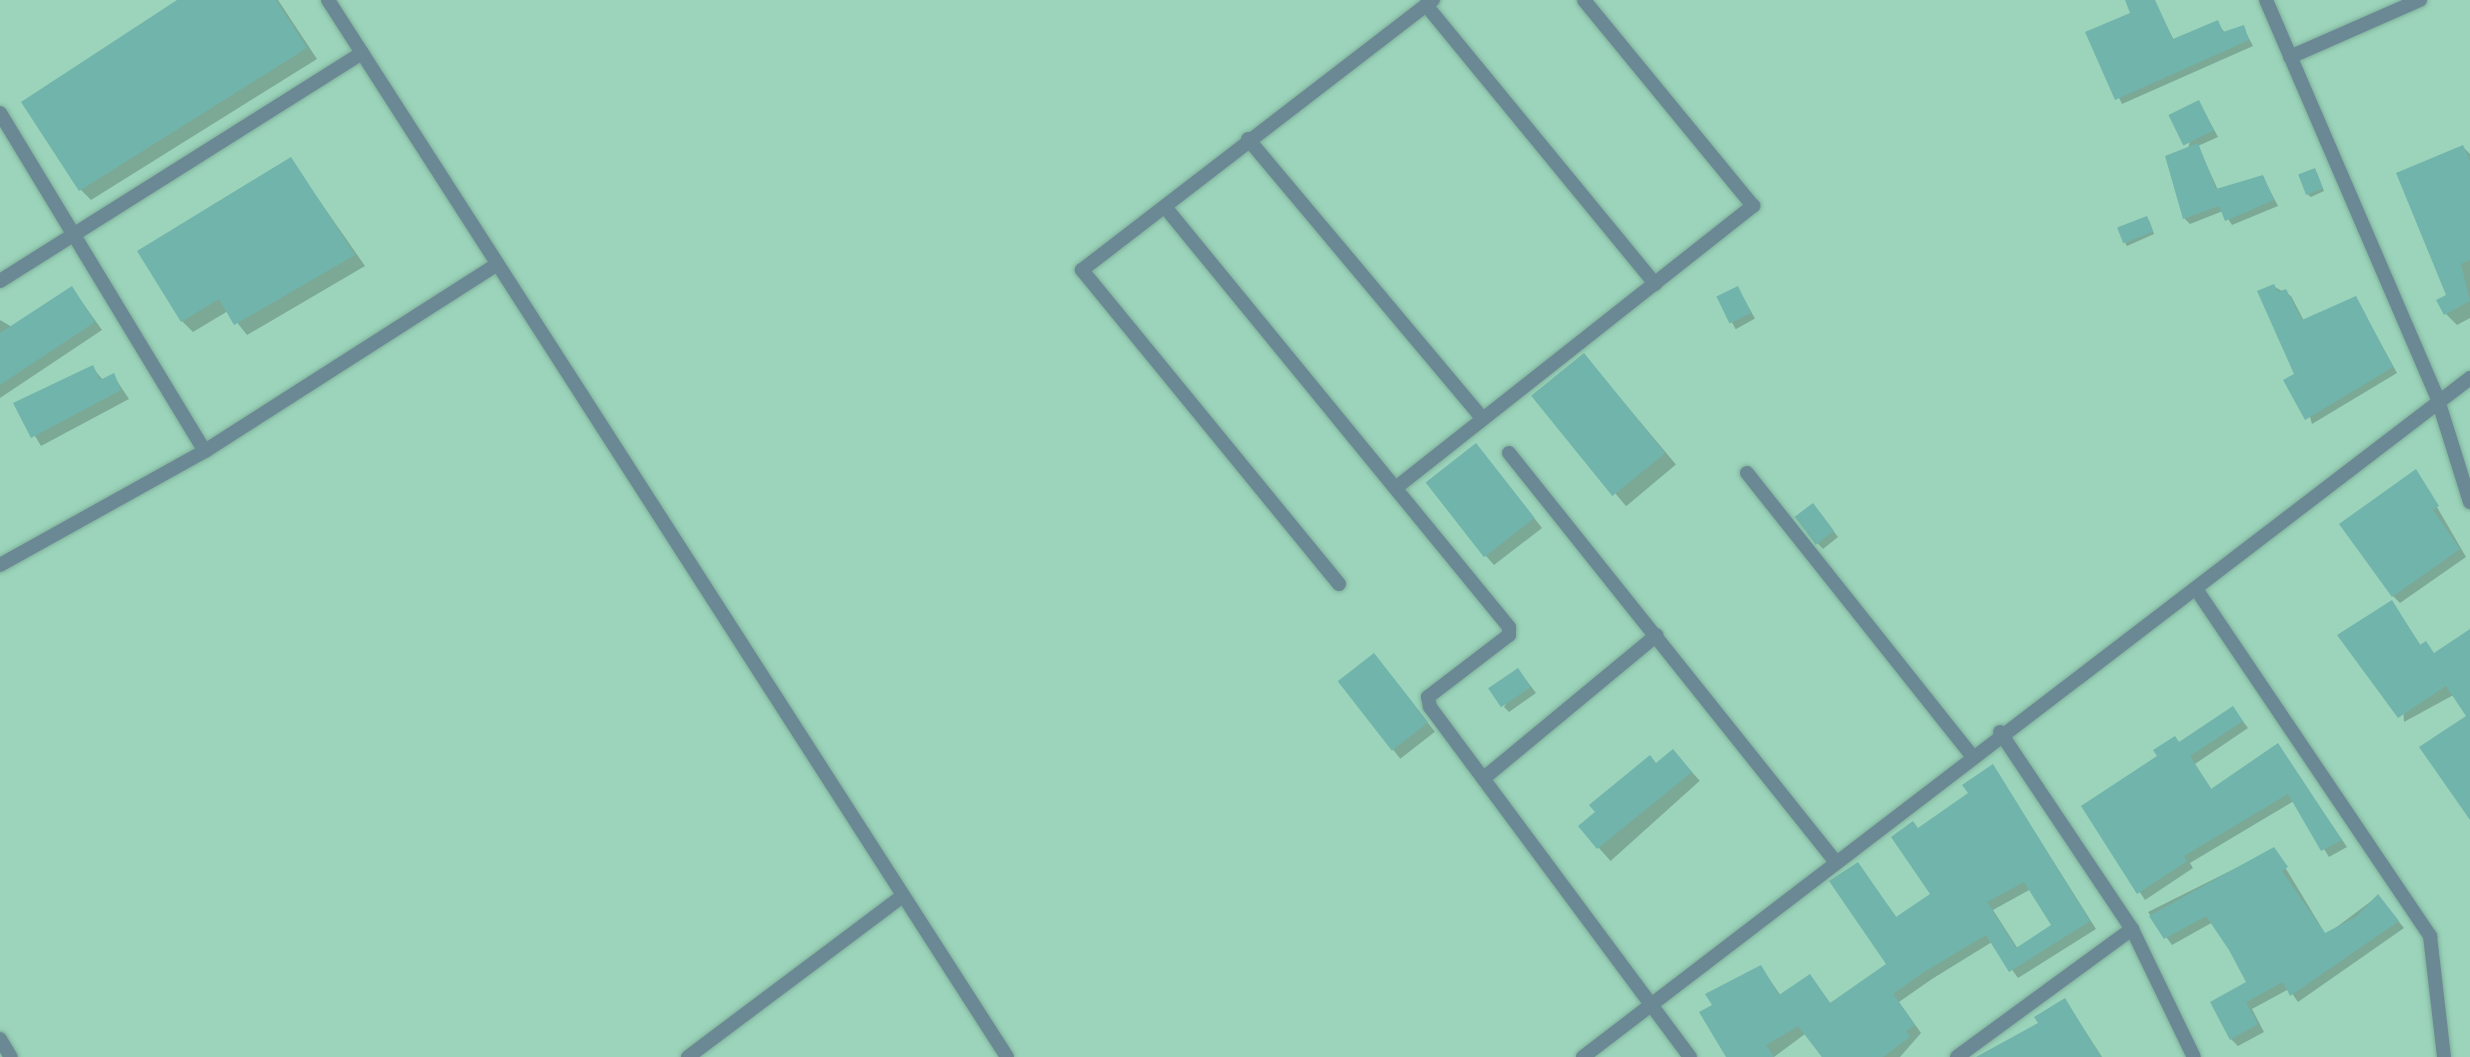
<!DOCTYPE html>
<html>
<head>
<meta charset="utf-8">
<style>
  body { margin:0 }
  #map { position:relative; width:2470px; height:1057px; overflow:hidden; background:#9bd4bb; font-family:"Work Sans",sans-serif }
  div>[style] { position:absolute }
  .shadow>* { inset:0; background:#0003; transform-origin:0 0 }
  .building>* { inset:0; background:#71b4ab; transform-origin:0 0 }
  .roads { filter:drop-shadow(0 0 2px #80b19b) drop-shadow(0 0 2px #80b19b) }
  .minor>* { height:14px; margin:-7px; padding:0 7px; transform-origin:7px; border-radius:7px; background:#6b8995 }
  span { translate:-50% -50%; white-space:nowrap; text-align:center; line-height:1.15; -webkit-text-stroke:5px #d1eee0; paint-order:stroke }
</style>
</head>
<body>
<div id="map">
  <div class="shadow">
    <div style="clip-path:polygon(188px 0,278px 0,317px 59px,91px 200px,80px 189px)"></div>
    <div style="clip-path:polygon(2127px 0,2152px 0,2174px 40px,2217px 22px,2225px 33px,2243px 27px,2253px 46px,2122px 104px,2088px 33px,2133px 14px)"></div>
    <div style="clip-path:polygon(2199px 102px,2218px 137px,2198px 146px,2218px 190px,2263px 177px,2278px 206px,2232px 225px,2223px 211px,2190px 224px,2185px 219px,2167px 157px,2188px 149px)"></div>
    <div style="clip-path:polygon(2463px 147px,2470px 154px,2470px 318px,2457px 325px,2446px 314px)"></div>
    <div style="clip-path:polygon(291px 160px,365px 266px,247px 335px,228px 311px,193px 332px,182px 321px)"></div>
    <div style="clip-path:polygon(2317px 173px,2324px 191px,2311px 197px,2308px 195px)"></div>
    <div style="clip-path:polygon(2149px 220px,2154px 234px,2127px 246px,2125px 243px)"></div>
    <div style="clip-path:polygon(2273px 286px,2291px 296px,2304px 321px,2356px 298px,2397px 373px,2312px 424px)"></div>
    <div style="clip-path:polygon(72px 288px,102px 330px,0 398px,0 320px,12px 327px)"></div>
    <div style="left:1738px;top:288px;width:35px;height:22px;rotate:61deg"></div>
    <div style="left:1584px;top:355px;width:143px;height:65px;rotate:50deg"></div>
    <div style="clip-path:polygon(92px 367px,103px 380px,113px 375px,129px 399px,41px 446px,16px 404px)"></div>
    <div style="clip-path:polygon(1484px 454px,1542px 528px,1494px 565px,1486px 556px)"></div>
    <div style="clip-path:polygon(2416px 471px,2466px 557px,2400px 603px,2393px 596px)"></div>
    <div style="clip-path:polygon(1818px 511px,1838px 537px,1823px 549px,1817px 543px)"></div>
    <div style="clip-path:polygon(2396px 608px,2421px 646px,2435px 654px,2470px 631px,2470px 686px,2404px 722px)"></div>
    <div style="left:1382px;top:664px;width:86px;height:44px;rotate:52deg"></div>
    <div style="clip-path:polygon(1523px 676px,1536px 693px,1509px 712px,1504px 707px)"></div>
    <div style="clip-path:polygon(2233px 708px,2248px 728px,2195px 764px,2212px 790px,2278px 746px,2347px 847px,2329px 857px,2294px 801px,2190px 863px,2193px 868px,2145px 900px,2083px 807px)"></div>
    <div style="left:1673px;top:751px;width:40px;height:120px;rotate:48deg"></div>
    <div style="clip-path:polygon(evenodd,1993px 766px,2096px 929px,2018px 978px,1992px 942px,1932px 979px,1899px 1002px,1921px 1033px,1900px 1057px,1822px 1057px,1805px 1034px,1774px 1057px,1727px 1057px,1714px 1005px,1761px 967px,1781px 996px,1810px 976px,1831px 1004px,1889px 965px,1858px 864px,1897px 918px,1932px 894px,1919px 829px,1970px 793px,1993px 766px,2031px 889px,2054px 925px,2018px 949px,1993px 910px,2031px 889px)"></div>
    <div style="clip-path:polygon(2274px 849px,2326px 935px,2378px 896px,2404px 928px,2298px 1002px,2289px 989px,2252px 1009px,2264px 1032px,2238px 1046px,2231px 1039px,2249px 982px,2213px 922px,2172px 945px,2148px 912px)"></div>
    <div style="clip-path:polygon(2065px 1000px,2102px 1057px,1999px 1057px,2040px 1024px)"></div>
  </div>
  <div class="building">
    <div style="clip-path:polygon(177px 0,276px 0,307px 48px,79px 191px,21px 102px)"></div>
    <div style="clip-path:polygon(2125px 0,2155px 0,2173px 39px,2218px 20px,2223px 32px,2244px 25px,2249px 40px,2115px 100px,2085px 32px,2130px 13px)"></div>
    <div style="left:2199px;top:100px;width:34px;height:34px;rotate:64deg"></div>
    <div style="clip-path:polygon(2198px 143px,2216px 189px,2263px 175px,2274px 200px,2225px 221px,2219px 206px,2183px 219px,2165px 156px)"></div>
    <div style="clip-path:polygon(2463px 145px,2470px 161px,2470px 260px,2461px 264px,2470px 301px,2444px 315px,2436px 300px,2446px 295px,2396px 173px)"></div>
    <div style="clip-path:polygon(291px 157px,355px 255px,234px 325px,219px 299px,181px 322px,137px 251px)"></div>
    <div style="left:2315px;top:168px;width:22px;height:18px;rotate:69deg"></div>
    <div style="left:2147px;top:216px;width:17px;height:32px;rotate:69deg"></div>
    <div style="clip-path:polygon(2274px 284px,2278px 292px,2286px 289px,2302px 320px,2356px 296px,2393px 367px,2305px 420px,2283px 380px,2294px 374px,2257px 291px)"></div>
    <div style="clip-path:polygon(72px 286px,95px 322px,0 385px,0 333px)"></div>
    <div style="left:1738px;top:286px;width:30px;height:24px;rotate:64deg"></div>
    <div style="left:1584px;top:353px;width:129px;height:68px;rotate:51deg"></div>
    <div style="clip-path:polygon(93px 365px,100px 380px,114px 373px,121px 390px,31px 438px,13px 403px)"></div>
    <div style="left:1476px;top:443px;width:95px;height:64px;rotate:52deg"></div>
    <div style="clip-path:polygon(2416px 469px,2439px 506px,2433px 510px,2460px 549px,2392px 597px,2339px 524px)"></div>
    <div style="left:1813px;top:503px;width:35px;height:23px;rotate:53deg"></div>
    <div style="clip-path:polygon(2392px 600px,2420px 645px,2426px 641px,2434px 653px,2470px 629px,2470px 820px,2419px 747px,2466px 716px,2446px 686px,2398px 718px,2337px 635px)"></div>
    <div style="left:1374px;top:653px;width:88px;height:46px;rotate:52deg"></div>
    <div style="left:1518px;top:668px;width:23px;height:36px;rotate:56deg"></div>
    <div style="clip-path:polygon(2233px 706px,2243px 721px,2190px 756px,2211px 789px,2278px 743px,2342px 840px,2321px 851px,2288px 794px,2184px 856px,2187px 861px,2137px 894px,2081px 806px,2157px 756px,2153px 750px,2175px 736px,2179px 742px)"></div>
    <div style="clip-path:polygon(1673px 749px,1692px 772px,1597px 849px,1578px 826px,1595px 812px,1589px 805px,1650px 755px,1656px 763px)"></div>
    <div style="clip-path:polygon(evenodd,1993px 764px,2090px 921px,2009px 972px,1986px 935px,1924px 972px,1893px 994px,1915px 1025px,1906px 1031px,1910px 1037px,1883px 1057px,1822px 1057px,1798px 1026px,1766px 1045px,1774px 1057px,1726px 1057px,1699px 1012px,1712px 1005px,1705px 994px,1761px 965px,1779px 995px,1810px 974px,1830px 1003px,1886px 964px,1829px 881px,1858px 862px,1896px 917px,1930px 894px,1891px 837px,1913px 821px,1918px 828px,1968px 793px,1962px 785px,1993px 764px,2024px 882px,2051px 925px,2016px 948px,1987px 902px,2024px 882px)"></div>
    <div style="clip-path:polygon(2274px 847px,2288px 867px,2282px 871px,2325px 933px,2356px 917px,2378px 894px,2399px 921px,2290px 996px,2283px 982px,2246px 1002px,2258px 1024px,2230px 1040px,2210px 1002px,2246px 982px,2229px 950px,2206px 916px,2164px 939px,2149px 916px)"></div>
    <div style="clip-path:polygon(2065px 998px,2101px 1057px,1976px 1057px,2038px 1023px,2034px 1017px)"></div>
  </div>
  <div class="roads">
    <div class="minor">
      <div style="left:328px;top:0;width:1256px;rotate:57.28deg"></div>
      <div style="left:2266px;top:0;width:435px;rotate:66.7deg"></div>
      <div style="left:2438px;top:400px;width:107px;rotate:72.6deg"></div>
      <div style="left:1426px;top:5px;width:361px;rotate:50.6deg"></div>
      <div style="left:2290px;top:57px;width:142px;rotate:-23.7deg"></div>
      <div style="left:0;top:113px;width:395px;rotate:58.8deg"></div>
      <div style="left:1248px;top:139px;width:361px;rotate:50deg"></div>
      <div style="left:1165px;top:207px;width:543px;rotate:50.68deg"></div>
      <div style="left:1509px;top:627px;width:8px;rotate:90deg"></div>
      <div style="left:1509px;top:635px;width:102px;rotate:142.6deg"></div>
      <div style="left:1428px;top:697px;width:10px;rotate:79deg"></div>
      <div style="left:1430px;top:707px;width:436px;rotate:53.4deg"></div>
      <div style="left:0;top:281px;width:428px;rotate:-32.2deg"></div>
      <div style="left:1509px;top:453px;width:522px;rotate:51.37deg"></div>
      <div style="left:1747px;top:473px;width:360px;rotate:51.5deg"></div>
      <div style="left:1397px;top:487px;width:454px;rotate:-38.3deg"></div>
      <div style="left:1753px;top:206px;width:266px;rotate:-129.4deg"></div>
      <div style="left:0;top:565px;width:235px;rotate:-29.1deg"></div>
      <div style="left:205px;top:451px;width:347px;rotate:-32.6deg"></div>
      <div style="left:1339px;top:584px;width:406px;rotate:-129.3deg"></div>
      <div style="left:1082px;top:270px;width:443px;rotate:-37.6deg"></div>
      <div style="left:2196px;top:589px;width:419px;rotate:56deg"></div>
      <div style="left:2430px;top:936px;width:122px;rotate:83.4deg"></div>
      <div style="left:2000px;top:732px;width:237px;rotate:56.2deg"></div>
      <div style="left:2132px;top:929px;width:142px;rotate:64.2deg"></div>
      <div style="left:1484px;top:778px;width:224px;rotate:-39.6deg"></div>
      <div style="left:0;top:1039px;width:21px;rotate:59deg"></div>
      <div style="left:688px;top:1057px;width:266px;rotate:-36.9deg"></div>
      <div style="left:1583px;top:1057px;width:1117px;rotate:-37.43deg"></div>
      <div style="left:1957px;top:1057px;width:217px;rotate:-36.2deg"></div>
    </div>
  </div>
</div>
</body>
</html>
